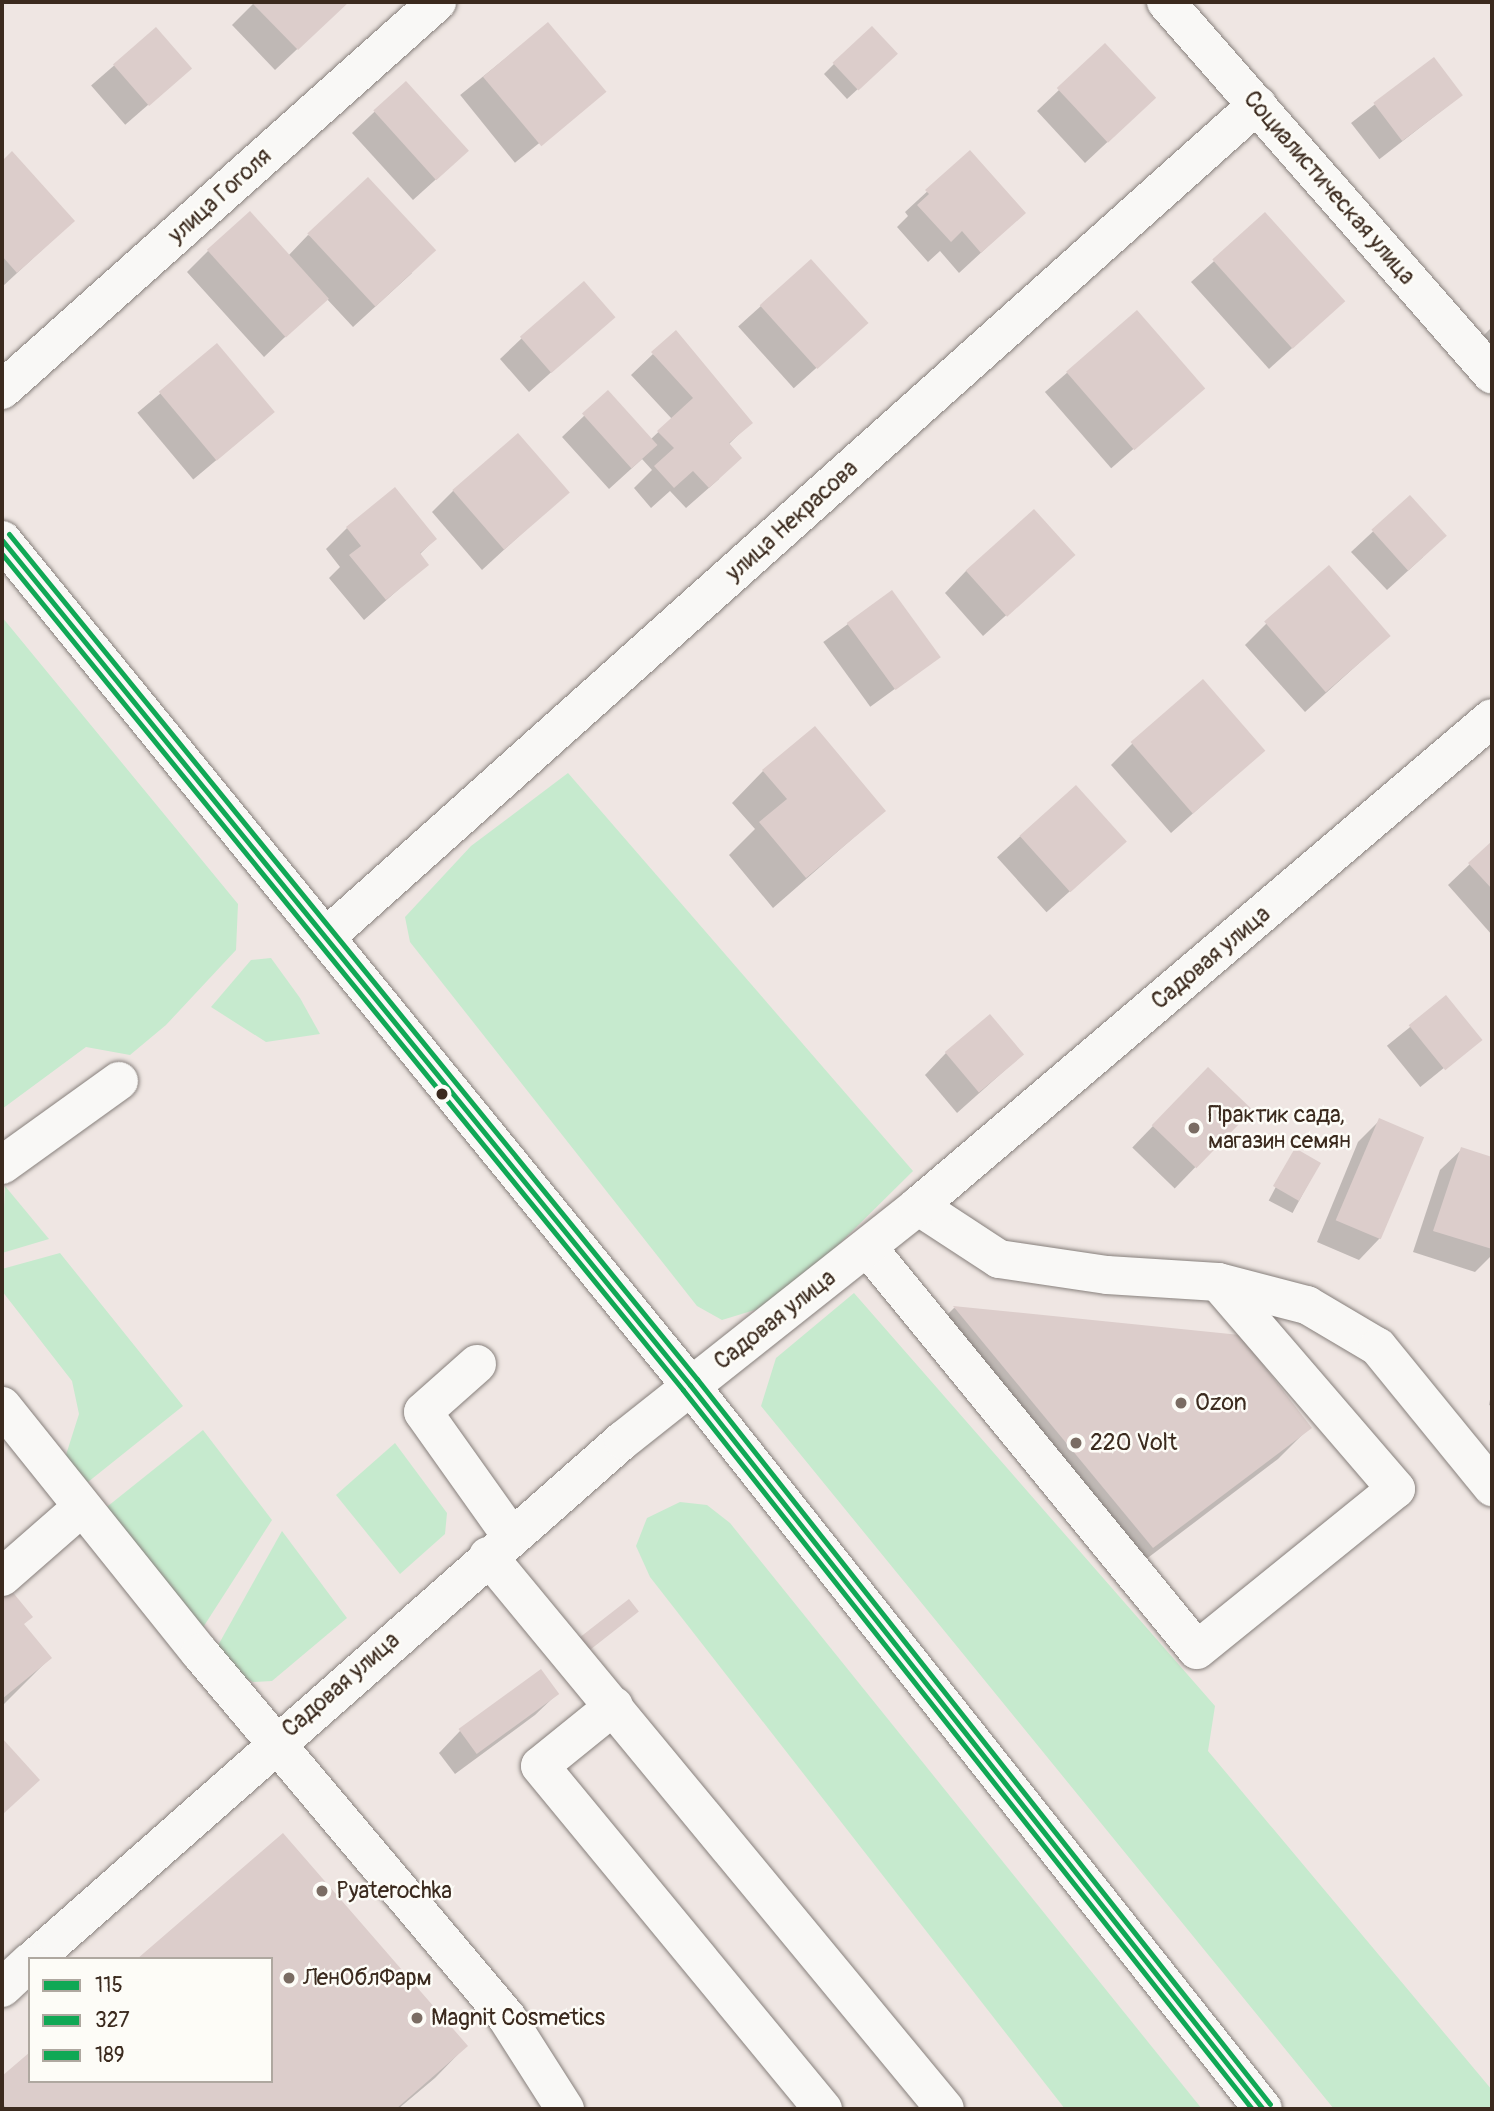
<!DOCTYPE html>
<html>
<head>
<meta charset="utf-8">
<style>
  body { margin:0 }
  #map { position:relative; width:1494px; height:2111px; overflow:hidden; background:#efe6e3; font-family:Pangolin,sans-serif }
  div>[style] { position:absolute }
  .green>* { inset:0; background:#c6eace }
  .shadow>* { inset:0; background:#0003; transform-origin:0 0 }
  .building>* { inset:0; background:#dccdcb; transform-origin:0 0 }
  .roads { filter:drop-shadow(0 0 2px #87807c) drop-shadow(0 0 2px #87807c) }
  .minor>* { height:38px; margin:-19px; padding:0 19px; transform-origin:19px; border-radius:19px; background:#f9f8f6 }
  .major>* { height:38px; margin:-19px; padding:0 19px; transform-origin:19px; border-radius:19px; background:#f9f8f6 }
  .bus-1>* { height:5px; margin:-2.5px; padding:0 2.5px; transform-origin:2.5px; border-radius:2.5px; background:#10a855 }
  .bus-2>* { height:5px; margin:-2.5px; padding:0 2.5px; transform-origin:2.5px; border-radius:2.5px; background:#10a855 }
  .bus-3>* { height:5px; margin:-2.5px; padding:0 2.5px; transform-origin:2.5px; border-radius:2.5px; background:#10a855 }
  .dots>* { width:19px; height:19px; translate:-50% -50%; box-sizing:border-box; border:4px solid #fdfcf7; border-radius:50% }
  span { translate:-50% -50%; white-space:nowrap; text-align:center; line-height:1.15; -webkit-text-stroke:5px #fdfcf7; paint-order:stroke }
  .street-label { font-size:23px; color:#3b2a1e }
  .poi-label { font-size:23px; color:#3b2a1e }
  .left { translate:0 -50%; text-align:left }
  .frame { position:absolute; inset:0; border:4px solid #3b2a1e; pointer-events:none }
  .legend { position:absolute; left:28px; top:1957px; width:245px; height:126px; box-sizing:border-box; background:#fdfcf7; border:2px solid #afa8a0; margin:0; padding:9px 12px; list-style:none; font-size:21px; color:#3b2a1e }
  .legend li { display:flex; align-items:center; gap:14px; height:35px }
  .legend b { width:35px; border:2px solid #afa8a0 }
</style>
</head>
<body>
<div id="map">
  <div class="green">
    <div style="clip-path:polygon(2px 617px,238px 904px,236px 950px,166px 1025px,130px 1055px,86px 1047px,2px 1109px)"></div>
    <div style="clip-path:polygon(568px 773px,913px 1171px,831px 1252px,758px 1309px,722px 1320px,697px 1306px,410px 942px,405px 917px,471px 846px)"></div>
    <div style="clip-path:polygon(271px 958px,300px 998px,320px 1034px,266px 1042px,211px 1007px,251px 960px)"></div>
    <div style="clip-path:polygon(5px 1186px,49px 1239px,2px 1253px)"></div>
    <div style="clip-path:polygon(60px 1253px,183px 1406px,88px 1482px,65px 1458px,79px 1414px,72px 1381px,2px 1291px,2px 1269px)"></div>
    <div style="clip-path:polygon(854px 1293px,1215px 1706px,1208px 1751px,1492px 2090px,1492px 2109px,1334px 2109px,761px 1406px,776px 1358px)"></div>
    <div style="clip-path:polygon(203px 1430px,272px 1520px,202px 1629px,103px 1510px)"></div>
    <div style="clip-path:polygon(395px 1443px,447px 1513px,445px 1534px,400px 1574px,336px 1495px)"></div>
    <div style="clip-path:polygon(680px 1502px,707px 1505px,730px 1523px,1202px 2109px,1065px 2109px,650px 1577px,636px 1546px,647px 1518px)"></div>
    <div style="clip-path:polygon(282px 1531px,347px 1618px,272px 1681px,253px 1682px,236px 1673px,216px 1649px)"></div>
  </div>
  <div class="shadow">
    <div style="clip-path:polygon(255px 2px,347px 2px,275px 70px,232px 25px)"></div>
    <div style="left:548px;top:24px;width:87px;height:113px;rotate:51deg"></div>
    <div style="left:156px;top:29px;width:52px;height:86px;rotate:49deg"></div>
    <div style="clip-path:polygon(1105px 46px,1132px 119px,1085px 163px,1037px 111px)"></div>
    <div style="left:1433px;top:59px;width:46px;height:104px;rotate:52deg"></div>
    <div style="clip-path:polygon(834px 64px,885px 64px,847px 99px,824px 74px)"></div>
    <div style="clip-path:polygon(405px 83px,444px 172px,413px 200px,352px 133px)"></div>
    <div style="clip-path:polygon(970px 152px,1024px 213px,959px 273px,940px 251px,928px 262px,897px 227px,908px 216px,905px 212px)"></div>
    <div style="clip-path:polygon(12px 154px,73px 221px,2px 287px,2px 163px)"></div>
    <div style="clip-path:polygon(1265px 215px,1321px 322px,1269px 369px,1191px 282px)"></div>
    <div style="clip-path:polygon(308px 235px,412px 273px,353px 327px,326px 298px,264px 357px,187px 272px,208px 251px,288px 256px)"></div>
    <div style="left:811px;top:261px;width:83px;height:98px;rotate:48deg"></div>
    <div style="left:1137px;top:312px;width:101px;height:122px;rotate:49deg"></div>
    <div style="clip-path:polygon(613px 317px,529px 392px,500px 359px,522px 338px)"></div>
    <div style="clip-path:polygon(1492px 327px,1492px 378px,1468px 351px)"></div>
    <div style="left:217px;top:346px;width:87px;height:104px;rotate:50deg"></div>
    <div style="clip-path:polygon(653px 354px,751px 422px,728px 445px,719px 479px,686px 508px,670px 491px,651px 508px,634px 488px,652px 470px,642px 459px,609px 489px,562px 437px,608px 393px,650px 440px,672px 419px,631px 375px)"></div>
    <div style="clip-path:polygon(454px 490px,567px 492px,482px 570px,432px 512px)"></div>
    <div style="clip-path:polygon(1410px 497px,1423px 557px,1387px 590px,1351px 552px)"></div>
    <div style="clip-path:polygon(347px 528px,435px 539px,419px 555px,426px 565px,364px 620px,329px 578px,340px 567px,326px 549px)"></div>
    <div style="clip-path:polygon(1073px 555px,983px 636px,945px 593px,966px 571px)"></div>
    <div style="left:892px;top:592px;width:80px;height:85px;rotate:54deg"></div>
    <div style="clip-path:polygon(1267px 623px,1389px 636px,1305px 712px,1245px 645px)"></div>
    <div style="clip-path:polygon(1133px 743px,1263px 751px,1171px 833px,1111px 765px)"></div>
    <div style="clip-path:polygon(763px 771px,884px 811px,773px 908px,729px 855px,755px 829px,732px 803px)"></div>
    <div style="left:1075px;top:787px;width:74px;height:105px;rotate:48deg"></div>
    <div style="clip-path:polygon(1492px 843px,1492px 935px,1448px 885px)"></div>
    <div style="left:1446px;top:998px;width:53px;height:76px;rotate:51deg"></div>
    <div style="clip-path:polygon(946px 1053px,1022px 1055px,957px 1113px,925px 1075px)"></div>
    <div style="left:1208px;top:1069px;width:59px;height:109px;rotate:44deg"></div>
    <div style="clip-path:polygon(1379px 1121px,1380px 1238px,1359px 1260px,1317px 1242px,1358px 1142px)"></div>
    <div style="clip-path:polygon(1462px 1149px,1492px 1159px,1492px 1255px,1475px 1272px,1413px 1252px,1440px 1170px)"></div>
    <div style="left:1295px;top:1151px;width:27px;height:56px;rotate:28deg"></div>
    <div style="clip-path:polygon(954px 1308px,1239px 1337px,1310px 1427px,1278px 1459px,1120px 1579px,923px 1339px)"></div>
    <div style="clip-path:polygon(1492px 1389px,1492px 1406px,1489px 1405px)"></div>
    <div style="clip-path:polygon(2px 1582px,22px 1625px,50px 1658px,2px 1706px)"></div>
    <div style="clip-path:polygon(637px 1612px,577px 1659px,569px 1648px)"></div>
    <div style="clip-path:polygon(557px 1694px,535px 1715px,455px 1774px,439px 1753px,460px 1731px)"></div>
    <div style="clip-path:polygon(283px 1835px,466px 2046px,435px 2078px,398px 2109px,2px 2109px,2px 2079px,30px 2054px,30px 2081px,271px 2081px)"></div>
  </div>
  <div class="building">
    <div style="clip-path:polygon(251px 2px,349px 2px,298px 50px)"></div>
    <div style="left:548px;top:22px;width:91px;height:85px;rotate:50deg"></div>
    <div style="left:872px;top:26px;width:38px;height:54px;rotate:47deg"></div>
    <div style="left:156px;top:27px;width:55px;height:57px;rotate:49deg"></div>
    <div style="left:1105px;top:43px;width:75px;height:66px;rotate:47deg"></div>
    <div style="left:1434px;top:57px;width:48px;height:76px;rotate:53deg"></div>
    <div style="left:406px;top:81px;width:94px;height:44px;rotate:48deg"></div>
    <div style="clip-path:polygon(970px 150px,1026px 213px,981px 253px,962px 231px,951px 242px,917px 205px,929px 194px,925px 190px)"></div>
    <div style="clip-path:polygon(12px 151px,75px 221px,17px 273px,2px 256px,2px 161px)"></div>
    <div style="left:368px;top:177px;width:100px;height:83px;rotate:47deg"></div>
    <div style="left:250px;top:211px;width:118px;height:58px;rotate:48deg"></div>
    <div style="left:1265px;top:212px;width:120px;height:71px;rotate:48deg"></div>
    <div style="left:811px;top:259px;width:86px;height:69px;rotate:48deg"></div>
    <div style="left:584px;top:281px;width:48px;height:85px;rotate:49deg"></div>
    <div style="left:1137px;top:310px;width:104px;height:94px;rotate:49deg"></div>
    <div style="clip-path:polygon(676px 330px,753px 423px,729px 443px,742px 458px,709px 488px,693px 471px,674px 488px,654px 466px,674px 448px,657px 431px,693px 398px,651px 352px)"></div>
    <div style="left:217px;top:343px;width:90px;height:76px;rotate:50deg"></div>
    <div style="left:608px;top:390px;width:74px;height:35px;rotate:48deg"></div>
    <div style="left:518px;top:433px;width:79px;height:87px;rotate:49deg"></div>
    <div style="clip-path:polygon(395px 487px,437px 539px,420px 553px,429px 565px,386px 600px,349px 555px,361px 546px,346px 527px)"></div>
    <div style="left:1410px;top:495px;width:55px;height:52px;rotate:48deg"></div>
    <div style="left:1034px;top:509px;width:62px;height:92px;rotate:48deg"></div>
    <div style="left:1329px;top:565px;width:94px;height:86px;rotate:49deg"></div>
    <div style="left:892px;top:590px;width:83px;height:56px;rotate:54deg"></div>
    <div style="left:1203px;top:679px;width:95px;height:96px;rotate:49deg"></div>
    <div style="clip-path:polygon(815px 726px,886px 811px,806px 878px,759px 822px,787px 799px,762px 770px)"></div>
    <div style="left:1076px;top:785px;width:76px;height:76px;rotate:48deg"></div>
    <div style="clip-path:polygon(1492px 841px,1492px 889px,1468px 863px)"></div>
    <div style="left:1446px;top:995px;width:58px;height:48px;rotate:51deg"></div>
    <div style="left:990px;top:1014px;width:53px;height:59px;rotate:50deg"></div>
    <div style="left:1208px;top:1067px;width:62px;height:81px;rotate:44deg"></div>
    <div style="left:1379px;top:1118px;width:49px;height:111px;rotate:23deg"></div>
    <div style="clip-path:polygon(1461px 1147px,1492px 1157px,1492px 1249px,1433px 1231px)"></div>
    <div style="left:1295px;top:1148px;width:30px;height:44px;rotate:30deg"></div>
    <div style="clip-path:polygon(953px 1306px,1240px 1335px,1312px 1428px,1153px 1548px)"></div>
    <div style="clip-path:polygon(2px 1579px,33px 1617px,24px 1624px,52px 1658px,2px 1699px)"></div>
    <div style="left:629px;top:1599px;width:16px;height:63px;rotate:52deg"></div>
    <div style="left:541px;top:1669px;width:31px;height:102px;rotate:54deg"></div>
    <div style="clip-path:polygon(2px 1738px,40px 1780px,2px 1815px)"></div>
    <div style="clip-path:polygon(283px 1833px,468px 2046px,396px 2109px,7px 2109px,2px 2103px,2px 2076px,30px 2052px,30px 2081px,271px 2081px,271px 1959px,137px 1959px)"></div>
  </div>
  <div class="roads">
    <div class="minor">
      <div style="left:1166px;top:2px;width:495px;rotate:48.8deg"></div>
      <div style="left:2px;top:390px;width:583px;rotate:-41.73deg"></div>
      <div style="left:326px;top:937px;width:1249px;rotate:-41.79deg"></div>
      <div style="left:2px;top:1165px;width:144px;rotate:-35.7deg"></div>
      <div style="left:918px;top:1206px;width:97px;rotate:33.2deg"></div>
      <div style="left:999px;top:1259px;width:109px;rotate:8.4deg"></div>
      <div style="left:1107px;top:1275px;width:111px;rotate:3.6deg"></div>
      <div style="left:1218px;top:1282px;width:92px;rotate:14.5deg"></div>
      <div style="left:1307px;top:1305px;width:82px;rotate:30.6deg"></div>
      <div style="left:1378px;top:1347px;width:181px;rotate:50.8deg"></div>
      <div style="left:868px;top:1248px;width:519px;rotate:50.7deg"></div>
      <div style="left:1197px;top:1650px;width:256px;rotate:-39deg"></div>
      <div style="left:1396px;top:1489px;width:273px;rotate:-130.7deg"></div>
      <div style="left:477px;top:1364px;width:72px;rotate:138.4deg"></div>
      <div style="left:423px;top:1412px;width:152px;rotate:54.6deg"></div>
      <div style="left:2px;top:1406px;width:317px;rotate:51.3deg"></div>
      <div style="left:200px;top:1653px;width:477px;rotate:49.9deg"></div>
      <div style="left:507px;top:2018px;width:108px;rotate:57.5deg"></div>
      <div style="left:488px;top:1556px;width:717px;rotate:50.43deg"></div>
      <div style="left:2px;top:1577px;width:106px;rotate:-41.2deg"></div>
      <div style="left:614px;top:1706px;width:95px;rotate:141deg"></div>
      <div style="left:540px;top:1766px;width:445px;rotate:50.5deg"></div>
      <div style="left:34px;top:1959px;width:785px;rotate:-41.39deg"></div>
      <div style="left:623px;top:1440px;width:377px;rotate:-38.4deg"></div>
      <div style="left:918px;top:1206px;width:753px;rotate:-40.37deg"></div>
      <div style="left:2px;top:1988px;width:38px;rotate:-43deg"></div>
    </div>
    <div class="major">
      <div style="left:2px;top:540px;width:1090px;rotate:50.85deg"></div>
      <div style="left:690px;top:1385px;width:923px;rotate:51.64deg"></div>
    </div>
  </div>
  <div class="bus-1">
    <div style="left:2px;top:540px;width:1090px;rotate:50.85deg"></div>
    <div style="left:690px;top:1385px;width:923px;rotate:51.64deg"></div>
  </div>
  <div class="bus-2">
    <div style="left:2px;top:554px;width:1078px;rotate:50.83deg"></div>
    <div style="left:683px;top:1390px;width:917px;rotate:51.64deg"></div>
  </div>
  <div class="bus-3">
    <div style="left:9px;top:534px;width:1090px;rotate:50.85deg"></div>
    <div style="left:697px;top:1379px;width:924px;rotate:51.68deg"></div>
  </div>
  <div class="dots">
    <div style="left:442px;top:1094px;background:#3b2a1e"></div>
    <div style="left:1194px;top:1128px;background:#7a6c63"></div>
    <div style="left:1181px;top:1403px;background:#7a6c63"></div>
    <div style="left:1076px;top:1443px;background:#7a6c63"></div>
    <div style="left:322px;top:1891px;background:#7a6c63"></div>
    <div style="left:289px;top:1978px;background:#7a6c63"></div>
    <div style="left:417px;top:2018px;background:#7a6c63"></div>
  </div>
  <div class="street-label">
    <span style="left:1329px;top:188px;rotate:49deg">Социалистическая улица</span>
    <span style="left:220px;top:196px;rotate:-42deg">улица Гоголя</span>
    <span style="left:792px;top:521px;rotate:-42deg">улица Некрасова</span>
    <span style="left:1211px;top:958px;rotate:-40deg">Садовая улица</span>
    <span style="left:775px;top:1320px;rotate:-38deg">Садовая улица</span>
    <span style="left:341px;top:1685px;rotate:-41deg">Садовая улица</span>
  </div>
  <div class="poi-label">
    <span class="left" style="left:1208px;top:1128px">Практик сада,<br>магазин семян</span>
    <span class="left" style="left:1195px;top:1403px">Ozon</span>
    <span class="left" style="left:1090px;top:1443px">220 Volt</span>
    <span class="left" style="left:336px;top:1891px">Pyaterochka</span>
    <span class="left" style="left:303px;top:1978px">ЛенОблФарм</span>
    <span class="left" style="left:431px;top:2018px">Magnit Cosmetics</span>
  </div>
  <div class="frame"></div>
  <ul class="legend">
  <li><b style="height:9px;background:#10a855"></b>115</li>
  <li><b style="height:9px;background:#10a855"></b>327</li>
  <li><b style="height:9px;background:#10a855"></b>189</li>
  </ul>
</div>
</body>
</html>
